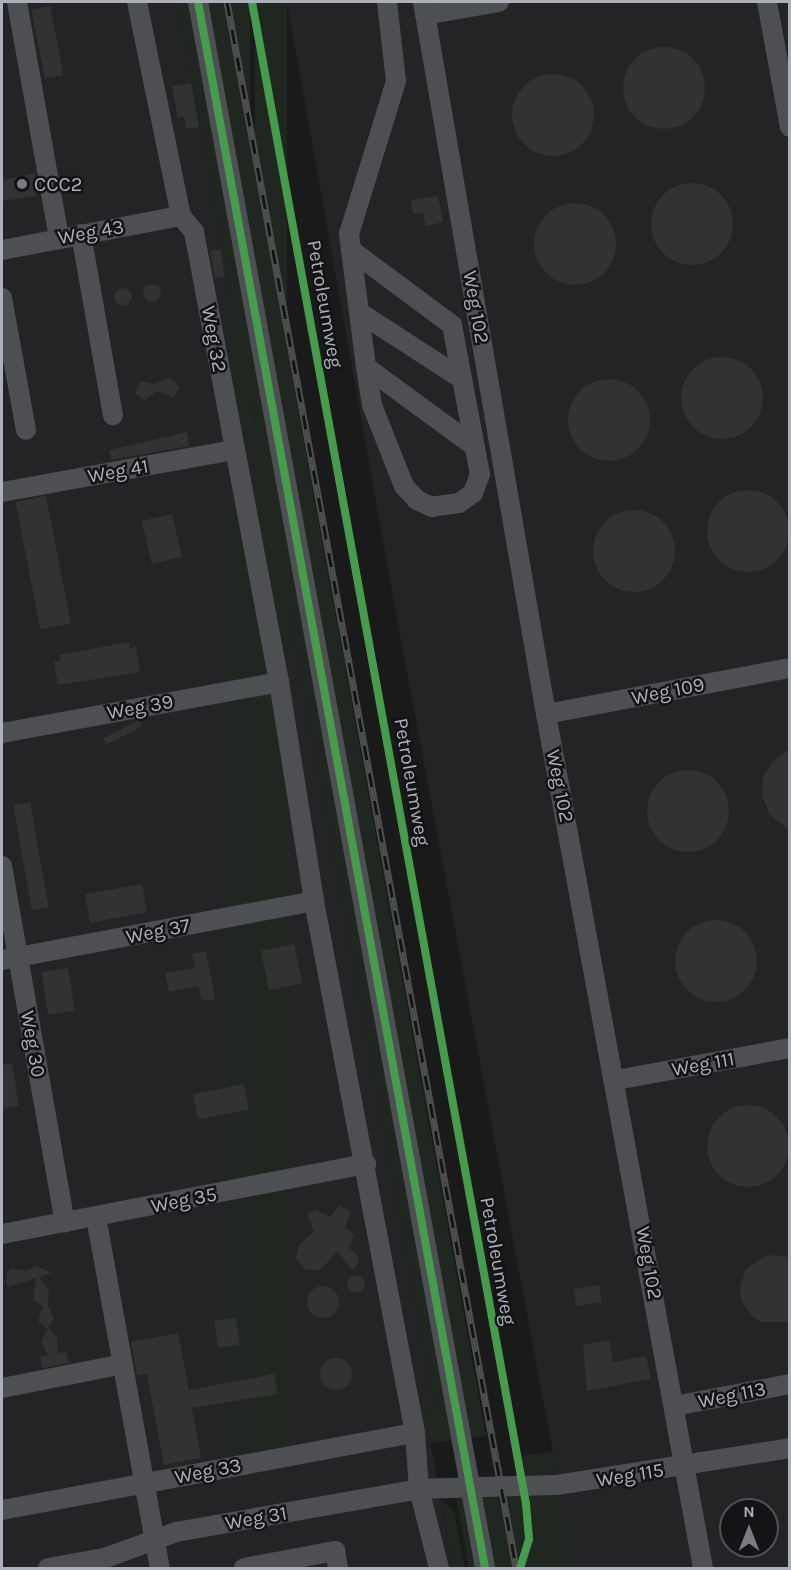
<!DOCTYPE html>
<html>
<head>
<meta charset="utf-8">
<style>
  body { margin:0 }
  #map { position:relative; width:791px; height:1570px; overflow:hidden; background:#1a1a1a; font-family:Karla,sans-serif }
  div>[style] { position:absolute }
  .built>* { inset:0; background:#242426 }
  .green>* { inset:0; background:#202721; transform-origin:0 0 }
  .building>* { inset:0; background:#323232; transform-origin:0 0 }
  .round { border-radius:50% }
  .minor>* { height:20px; margin:-10px; padding:0 10px; transform-origin:10px; border-radius:10px; background:#4e4f53 }
  .rail>* { height:7px; margin-top:-3.5px; transform-origin:0; background:repeating-linear-gradient(90deg,#141416 0 14px,#4e4f51 0 28px); box-sizing:border-box; border-block:2px solid #4e4f51 }
  .cycleway>* { height:8px; margin:-4px; padding:0 4px; transform-origin:4px; border-radius:4px; background:#469c4c }
  .dots>* { width:16px; height:16px; translate:-50% -50%; box-sizing:border-box; border:3px solid #141416; border-radius:50% }
  span { translate:-50% -50%; white-space:nowrap; text-align:center; line-height:1.15; -webkit-text-stroke:5px #141416; paint-order:stroke }
  .poi-label { font-size:20px; color:#acb0ba }
  .left { translate:0 -50%; text-align:left }
  .street-label { font-size:20px; color:#acb0ba }
  .frame { position:absolute; inset:0; border:3px solid #acb0ba; pointer-events:none }
  .north { position:absolute; left:719px; top:1498px; width:60px; height:60px; box-sizing:border-box; background:#141416; border:2px solid #515258; border-radius:50%; rotate:0deg; font-size:16px; font-weight:700; line-height:24px; text-align:center; color:#acb0ba }
  .north::after { content:''; display:block; margin:auto; width:21px; height:27px; background:#797c82; clip-path:polygon(50% 0,100% 100%,50% 72%,0 100%) }
</style>
</head>
<body>
<div id="map">
  <div class="built">
    <div style="clip-path:polygon(evenodd,2px 2px,178px 2px,435px 1408px,424px 1411px,437px 1478px,557px 1474px,397px 619px,287px 2px,789px 2px,789px 1568px,572px 1568px,561px 1495px,440px 1497px,453px 1568px,2px 1568px,2px 2px,731px 1510px,767px 1510px,767px 1546px,731px 1546px,731px 1510px)"></div>
  </div>
  <div class="green">
    <div style="clip-path:polygon(178px 2px,191px 2px,454px 1440px,430px 1443px,424px 1411px,435px 1407px)"></div>
    <div style="clip-path:polygon(206px 2px,223px 2px,486px 1436px,466px 1438px)"></div>
    <div style="left:232px;top:2px;width:18px;height:1457px"></div>
    <div style="left:255px;top:2px;width:32px;height:1454px"></div>
    <div style="clip-path:polygon(553px 1452px,557px 1474px,525px 1476px,520px 1456px)"></div>
    <div style="clip-path:polygon(561px 1493px,574px 1568px,524px 1568px,532px 1536px,527px 1494px)"></div>
    <div style="clip-path:polygon(521px 1494px,526px 1533px,517px 1560px,503px 1495px)"></div>
    <div style="clip-path:polygon(497px 1495px,514px 1568px,490px 1568px,477px 1496px)"></div>
    <div style="clip-path:polygon(464px 1496px,476px 1568px,469px 1568px,456px 1497px)"></div>
    <div style="clip-path:polygon(441px 1500px,454px 1511px,465px 1568px,453px 1568px)"></div>
  </div>
  <div class="building">
    <div style="left:50px;top:6px;width:70px;height:19px;rotate:79deg"></div>
    <div class="round" style="left:623px;top:47px;width:82px;height:82px"></div>
    <div class="round" style="left:512px;top:74px;width:82px;height:82px"></div>
    <div style="clip-path:polygon(191px 83px,199px 127px,186px 129px,184px 117px,178px 118px,172px 86px)"></div>
    <div style="clip-path:polygon(35px 173px,36px 196px,2px 201px,2px 180px)"></div>
    <div class="round" style="left:651px;top:183px;width:82px;height:82px"></div>
    <div style="clip-path:polygon(438px 196px,443px 222px,426px 226px,423px 212px,413px 214px,411px 200px)"></div>
    <div class="round" style="left:534px;top:203px;width:82px;height:82px"></div>
    <div style="left:220px;top:249px;width:28px;height:10px;rotate:80deg"></div>
    <div class="round" style="left:143px;top:284px;width:18px;height:18px"></div>
    <div class="round" style="left:114px;top:288px;width:18px;height:18px"></div>
    <div class="round" style="left:681px;top:357px;width:82px;height:82px"></div>
    <div style="clip-path:polygon(170px 377px,180px 387px,173px 397px,157px 391px,145px 400px,135px 394px,140px 381px,155px 384px)"></div>
    <div class="round" style="left:568px;top:379px;width:82px;height:82px"></div>
    <div style="clip-path:polygon(187px 432px,189px 446px,111px 460px,109px 450px)"></div>
    <div class="round" style="left:707px;top:490px;width:82px;height:82px"></div>
    <div style="left:46px;top:496px;width:130px;height:31px;rotate:79deg"></div>
    <div class="round" style="left:593px;top:510px;width:82px;height:82px"></div>
    <div style="left:172px;top:514px;width:44px;height:31px;rotate:77deg"></div>
    <div style="clip-path:polygon(129px 642px,130px 648px,136px 647px,140px 672px,58px 685px,54px 662px,60px 661px,59px 655px)"></div>
    <div style="left:139px;top:720px;width:7px;height:40px;rotate:63deg"></div>
    <div style="clip-path:polygon(789px 749px,789px 830px,770px 815px,762px 796px,763px 777px,773px 761px)"></div>
    <div class="round" style="left:647px;top:770px;width:82px;height:82px"></div>
    <div style="left:30px;top:802px;width:107px;height:17px;rotate:80deg"></div>
    <div style="left:142px;top:884px;width:29px;height:58px;rotate:80deg"></div>
    <div class="round" style="left:675px;top:920px;width:82px;height:82px"></div>
    <div style="left:294px;top:944px;width:40px;height:34px;rotate:78deg"></div>
    <div style="clip-path:polygon(206px 951px,215px 999px,202px 1001px,198px 986px,169px 992px,165px 973px,195px 968px,192px 954px)"></div>
    <div style="left:68px;top:968px;width:43px;height:27px;rotate:81deg"></div>
    <div style="clip-path:polygon(12px 1063px,19px 1106px,2px 1109px,2px 1065px)"></div>
    <div style="left:244px;top:1084px;width:26px;height:52px;rotate:79deg"></div>
    <div class="round" style="left:707px;top:1105px;width:82px;height:82px"></div>
    <div style="clip-path:polygon(339px 1206px,351px 1211px,345px 1227px,354px 1235px,349px 1248px,357px 1254px,359px 1263px,353px 1270px,337px 1252px,320px 1270px,306px 1270px,296px 1258px,299px 1245px,314px 1232px,307px 1214px,315px 1209px,330px 1217px)"></div>
    <div style="clip-path:polygon(767px 1255px,789px 1257px,789px 1322px,762px 1322px,751px 1315px,741px 1300px,740px 1287px,746px 1269px)"></div>
    <div style="clip-path:polygon(37px 1266px,51px 1273px,39px 1277px,49px 1292px,48px 1306px,54px 1318px,48px 1328px,57px 1338px,58px 1353px,66px 1352px,69px 1363px,42px 1368px,40px 1357px,48px 1355px,41px 1341px,48px 1329px,38px 1321px,43px 1307px,33px 1299px,36px 1278px,8px 1287px,6px 1284px,7px 1272px,12px 1268px,26px 1271px)"></div>
    <div class="round" style="left:347px;top:1275px;width:18px;height:18px"></div>
    <div style="left:599px;top:1285px;width:17px;height:26px;rotate:80deg"></div>
    <div class="round" style="left:307px;top:1286px;width:32px;height:32px"></div>
    <div style="left:236px;top:1318px;width:27px;height:22px;rotate:82deg"></div>
    <div style="clip-path:polygon(178px 1333px,189px 1390px,274px 1374px,278px 1394px,192px 1408px,201px 1458px,164px 1465px,147px 1374px,137px 1375px,131px 1342px)"></div>
    <div style="clip-path:polygon(609px 1340px,613px 1362px,646px 1356px,651px 1379px,587px 1391px,583px 1345px)"></div>
    <div class="round" style="left:320px;top:1358px;width:32px;height:32px"></div>
  </div>
  <div class="minor">
    <div style="left:17px;top:2px;width:240px;rotate:79.9deg"></div>
    <div style="left:137px;top:2px;width:218px;rotate:78.4deg"></div>
    <div style="left:181px;top:216px;width:21px;rotate:51deg"></div>
    <div style="left:194px;top:232px;width:458px;rotate:79.3deg"></div>
    <div style="left:279px;top:682px;width:222px;rotate:80.9deg"></div>
    <div style="left:314px;top:901px;width:542px;rotate:79.25deg"></div>
    <div style="left:415px;top:1433px;width:56px;rotate:85.9deg"></div>
    <div style="left:419px;top:1489px;width:81px;rotate:75.8deg"></div>
    <div style="left:198px;top:2px;width:1592px;rotate:79.61deg"></div>
    <div style="left:423px;top:2px;width:723px;rotate:80.2deg"></div>
    <div style="left:546px;top:714px;width:868px;rotate:79.58deg"></div>
    <div style="left:767px;top:2px;width:127px;rotate:79.6deg"></div>
    <div style="left:425px;top:15px;width:75px;rotate:-10deg"></div>
    <div style="left:81px;top:234px;width:184px;rotate:80deg"></div>
    <div style="left:2px;top:250px;width:182px;rotate:-10.8deg"></div>
    <div style="left:351px;top:250px;width:126px;rotate:36.6deg"></div>
    <div style="left:452px;top:325px;width:152px;rotate:79.4deg"></div>
    <div style="left:480px;top:474px;width:20px;rotate:110deg"></div>
    <div style="left:473px;top:493px;width:17px;rotate:144deg"></div>
    <div style="left:459px;top:503px;width:27px;rotate:172deg"></div>
    <div style="left:432px;top:507px;width:17px;rotate:-155deg"></div>
    <div style="left:417px;top:500px;width:19px;rotate:-133deg"></div>
    <div style="left:404px;top:486px;width:87px;rotate:-111.6deg"></div>
    <div style="left:372px;top:405px;width:38px;rotate:-99deg"></div>
    <div style="left:366px;top:367px;width:134px;rotate:-97.3deg"></div>
    <div style="left:349px;top:234px;width:160px;rotate:-72.9deg"></div>
    <div style="left:396px;top:81px;width:80px;rotate:-96.5deg"></div>
    <div style="left:2px;top:298px;width:134px;rotate:79.7deg"></div>
    <div style="left:362px;top:314px;width:119px;rotate:33deg"></div>
    <div style="left:366px;top:367px;width:134px;rotate:36.2deg"></div>
    <div style="left:2px;top:492px;width:236px;rotate:-10.3deg"></div>
    <div style="left:546px;top:714px;width:248px;rotate:-10.7deg"></div>
    <div style="left:2px;top:733px;width:282px;rotate:-10.4deg"></div>
    <div style="left:2px;top:866px;width:362px;rotate:80deg"></div>
    <div style="left:2px;top:960px;width:318px;rotate:-10.7deg"></div>
    <div style="left:616px;top:1080px;width:177px;rotate:-10.4deg"></div>
    <div style="left:96px;top:1217px;width:357px;rotate:79.7deg"></div>
    <div style="left:2px;top:1234px;width:371px;rotate:-10.9deg"></div>
    <div style="left:2px;top:1388px;width:123px;rotate:-11.2deg"></div>
    <div style="left:674px;top:1406px;width:118px;rotate:-10.7deg"></div>
    <div style="left:2px;top:1510px;width:420px;rotate:-10.6deg"></div>
    <div style="left:48px;top:1568px;width:58px;rotate:-10deg"></div>
    <div style="left:105px;top:1558px;width:76px;rotate:-20.1deg"></div>
    <div style="left:176px;top:1532px;width:247px;rotate:-10deg"></div>
    <div style="left:419px;top:1489px;width:138px;rotate:-1.7deg"></div>
    <div style="left:557px;top:1485px;width:236px;rotate:-9deg"></div>
    <div style="left:244px;top:1568px;width:93px;rotate:-10.6deg"></div>
    <div style="left:335px;top:1551px;width:17px;rotate:80deg"></div>
  </div>
  <div class="rail">
    <div style="left:227px;top:2px;width:1592px;rotate:79.54deg"></div>
  </div>
  <div class="cycleway">
    <div style="left:198px;top:2px;width:1592px;rotate:79.61deg"></div>
    <div style="left:252px;top:2px;width:1527px;rotate:79.66deg"></div>
    <div style="left:526px;top:1504px;width:35px;rotate:85deg"></div>
    <div style="left:529px;top:1539px;width:30px;rotate:107deg"></div>
  </div>
  <div class="dots">
    <div style="left:22px;top:184px;background:#797c82"></div>
  </div>
  <div class="poi-label">
    <span class="left" style="left:34px;top:184px">CCC2</span>
  </div>
  <div class="street-label">
    <span style="left:91px;top:232px;rotate:-10deg">Weg 43</span>
    <span style="left:325px;top:304px;rotate:80deg">Petroleumweg</span>
    <span style="left:476px;top:307px;rotate:80deg">Weg 102</span>
    <span style="left:214px;top:339px;rotate:80deg">Weg 32</span>
    <span style="left:118px;top:471px;rotate:-10deg">Weg 41</span>
    <span style="left:668px;top:691px;rotate:-11deg">Weg 109</span>
    <span style="left:140px;top:707px;rotate:-10deg">Weg 39</span>
    <span style="left:412px;top:782px;rotate:80deg">Petroleumweg</span>
    <span style="left:560px;top:786px;rotate:79deg">Weg 102</span>
    <span style="left:158px;top:931px;rotate:-11deg">Weg 37</span>
    <span style="left:33px;top:1044px;rotate:80deg">Weg 30</span>
    <span style="left:703px;top:1064px;rotate:-10deg">Weg 111</span>
    <span style="left:184px;top:1200px;rotate:-11deg">Weg 35</span>
    <span style="left:498px;top:1261px;rotate:80deg">Petroleumweg</span>
    <span style="left:649px;top:1263px;rotate:80deg">Weg 102</span>
    <span style="left:732px;top:1395px;rotate:-11deg">Weg 113</span>
    <span style="left:208px;top:1471px;rotate:-11deg">Weg 33</span>
    <span style="left:630px;top:1475px;rotate:-9deg">Weg 115</span>
    <span style="left:256px;top:1518px;rotate:-10deg">Weg 31</span>
  </div>
  <div class="frame"></div>
  <div class="north">N</div>
</div>
</body>
</html>
